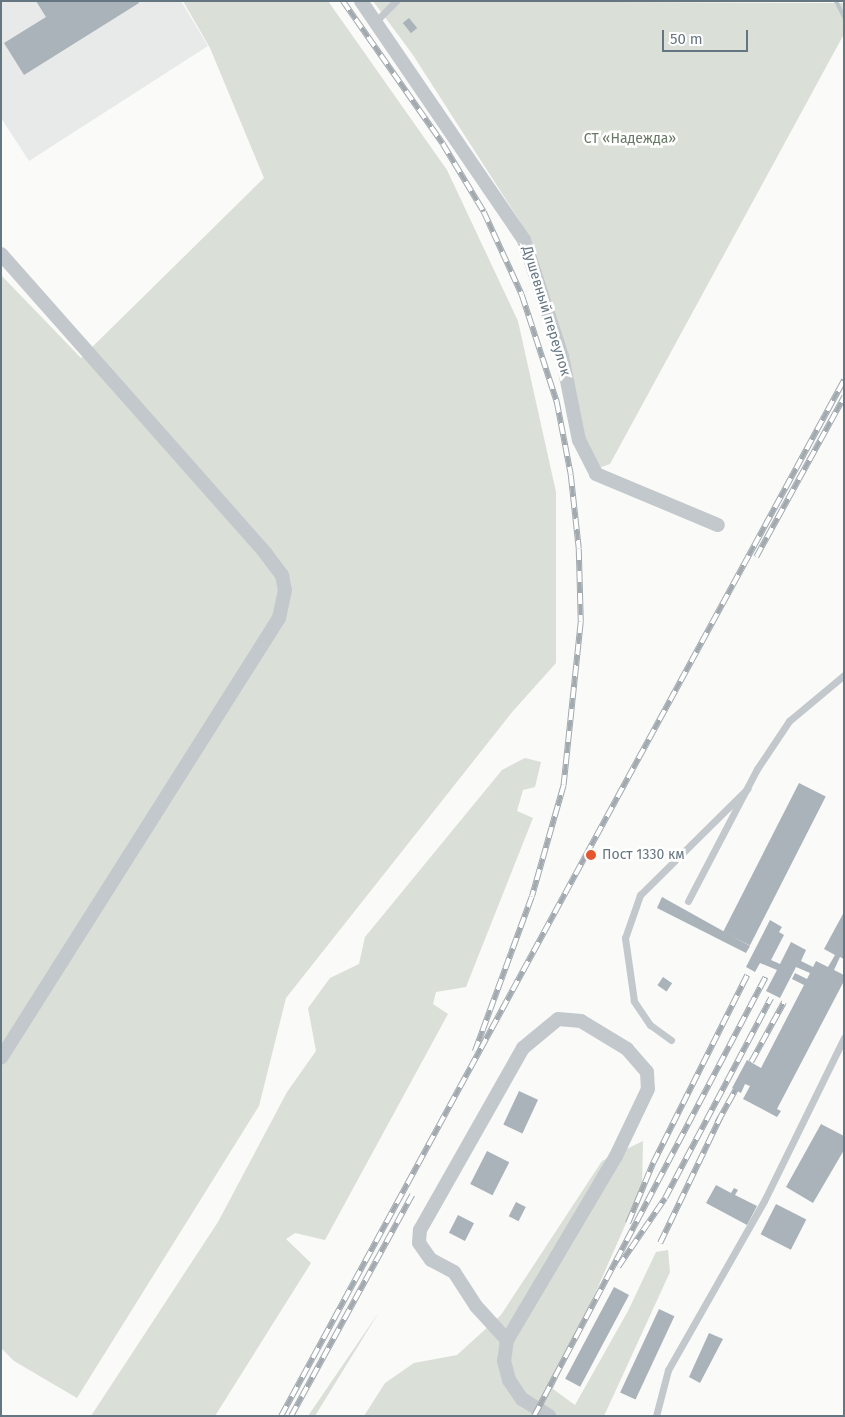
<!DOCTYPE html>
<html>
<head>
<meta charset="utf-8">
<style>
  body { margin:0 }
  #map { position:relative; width:845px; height:1417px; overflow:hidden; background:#fafaf8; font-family:"Fira Sans",sans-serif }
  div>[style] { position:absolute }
  .built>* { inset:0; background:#e8e9e9 }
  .green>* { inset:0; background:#dadfd7 }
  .stream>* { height:4px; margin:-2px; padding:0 2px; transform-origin:2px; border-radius:2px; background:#bbc7cb }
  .building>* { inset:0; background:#aab3b9; transform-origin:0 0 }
  .lane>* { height:7px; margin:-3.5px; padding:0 3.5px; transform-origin:3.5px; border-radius:3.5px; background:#c3c8cc }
  .street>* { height:14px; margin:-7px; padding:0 7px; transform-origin:7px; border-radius:7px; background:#c3c8cc }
  .rail>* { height:5.5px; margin-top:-2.75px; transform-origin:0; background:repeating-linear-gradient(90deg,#fff 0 11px,#a2aab0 0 22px); box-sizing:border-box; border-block:1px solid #a2aab0 }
  .dots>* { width:14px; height:14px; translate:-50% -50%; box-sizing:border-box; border:2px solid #fff; border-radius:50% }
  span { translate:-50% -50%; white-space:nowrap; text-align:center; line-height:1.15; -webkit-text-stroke:5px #fff; paint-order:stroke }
  .park-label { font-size:14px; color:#687a64 }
  .street-label { font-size:14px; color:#657683 }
  .poi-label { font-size:14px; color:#657683 }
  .left { translate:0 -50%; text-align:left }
  .frame { position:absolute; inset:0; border:2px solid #657683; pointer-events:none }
  .scale { position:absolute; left:662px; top:30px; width:86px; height:22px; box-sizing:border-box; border:2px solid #657683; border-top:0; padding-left:6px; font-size:15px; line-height:18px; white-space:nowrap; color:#657683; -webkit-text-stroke:4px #fff; paint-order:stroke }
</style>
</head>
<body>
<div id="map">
  <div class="built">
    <div style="clip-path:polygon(1px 1px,181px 1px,208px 46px,29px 161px,1px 118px)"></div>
  </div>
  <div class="green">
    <div style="clip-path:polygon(183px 1px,328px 1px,447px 170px,518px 321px,556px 492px,556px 663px,513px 711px,286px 998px,259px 1106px,77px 1398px,14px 1361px,1px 1348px,1px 275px,81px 358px,264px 178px,210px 48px)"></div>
    <div style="clip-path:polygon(373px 1px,844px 3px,844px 34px,610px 464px,593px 470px,543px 279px,521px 223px,413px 55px)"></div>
    <div style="clip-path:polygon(525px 758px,541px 762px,535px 787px,523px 790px,517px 811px,533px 818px,466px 987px,436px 992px,433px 1004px,448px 1014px,325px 1240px,295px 1233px,286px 1239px,311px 1263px,215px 1416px,91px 1416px,218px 1222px,287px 1092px,316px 1051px,308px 1008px,330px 978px,359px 964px,365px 937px,502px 770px)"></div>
    <div style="clip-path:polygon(643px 1141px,642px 1187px,553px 1389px,575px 1405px,628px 1311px,656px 1252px,668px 1250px,670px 1272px,604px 1416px,364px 1416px,385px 1383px,414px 1363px,457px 1355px,501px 1315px,602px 1161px)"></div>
    <div style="clip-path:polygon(379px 1312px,315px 1416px,308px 1416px)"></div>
  </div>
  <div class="stream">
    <div style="left:836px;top:1px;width:18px;rotate:63deg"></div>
  </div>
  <div class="building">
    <div style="clip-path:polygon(36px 1px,138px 1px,139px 3px,24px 75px,4px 43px,46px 17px)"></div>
    <div style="left:409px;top:18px;width:13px;height:8px;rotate:51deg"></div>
    <div style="left:799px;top:783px;width:30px;height:167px;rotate:27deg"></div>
    <div style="clip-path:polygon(662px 897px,750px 946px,746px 953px,657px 908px)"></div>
    <div style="clip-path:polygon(844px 912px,844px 959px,840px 957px,834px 970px,844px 975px,844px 981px,777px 1109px,781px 1111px,777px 1117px,743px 1099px,750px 1086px,745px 1084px,741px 1093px,732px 1088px,747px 1060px,761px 1068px,804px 985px,792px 979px,795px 973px,807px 979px,810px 973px,796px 967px,780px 998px,766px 991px,777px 970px,760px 963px,755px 972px,746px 967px,770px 920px,782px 927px,779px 932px,784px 935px,771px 960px,780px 964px,791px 942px,806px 950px,801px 961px,813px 967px,816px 961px,828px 967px,835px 955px,824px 949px)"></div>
    <div style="left:663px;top:977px;width:11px;height:10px;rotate:34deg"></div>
    <div style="left:519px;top:1091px;width:21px;height:37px;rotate:25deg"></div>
    <div style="clip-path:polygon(821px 1124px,844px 1136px,844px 1150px,813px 1203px,786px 1187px)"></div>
    <div style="left:487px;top:1151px;width:25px;height:37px;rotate:27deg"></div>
    <div style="clip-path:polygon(716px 1185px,731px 1193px,734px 1188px,738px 1190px,735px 1195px,757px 1206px,747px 1225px,706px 1203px)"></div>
    <div style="left:516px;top:1202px;width:11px;height:16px;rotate:27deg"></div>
    <div style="left:776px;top:1204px;width:34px;height:34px;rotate:27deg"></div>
    <div style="left:458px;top:1215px;width:18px;height:20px;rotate:27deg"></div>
    <div style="left:614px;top:1287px;width:17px;height:104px;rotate:28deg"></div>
    <div style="left:659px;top:1309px;width:17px;height:92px;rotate:25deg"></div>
    <div style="clip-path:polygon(709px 1333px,723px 1339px,700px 1383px,689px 1377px)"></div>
  </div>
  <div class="lane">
    <div style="left:375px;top:22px;width:30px;rotate:-45deg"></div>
    <div style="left:688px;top:901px;width:149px;rotate:-62.4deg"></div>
    <div style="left:757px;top:769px;width:58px;rotate:-56.3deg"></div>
    <div style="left:789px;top:721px;width:72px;rotate:-39.9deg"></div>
    <div style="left:671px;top:1040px;width:26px;rotate:-144deg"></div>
    <div style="left:650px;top:1025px;width:29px;rotate:-124deg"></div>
    <div style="left:634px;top:1001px;width:64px;rotate:-98.1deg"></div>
    <div style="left:625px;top:938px;width:46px;rotate:-70.8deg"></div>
    <div style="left:640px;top:895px;width:151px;rotate:-44.7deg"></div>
    <div style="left:656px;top:1416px;width:48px;rotate:-75.4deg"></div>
    <div style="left:668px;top:1370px;width:194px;rotate:-60.4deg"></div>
    <div style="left:764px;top:1201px;width:182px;rotate:-63.9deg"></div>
  </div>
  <div class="street">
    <div style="left:361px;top:1px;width:289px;rotate:55.7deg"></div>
    <div style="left:524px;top:240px;width:122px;rotate:71.9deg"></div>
    <div style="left:562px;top:356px;width:86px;rotate:78.6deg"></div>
    <div style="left:579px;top:440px;width:38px;rotate:63deg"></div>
    <div style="left:596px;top:474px;width:132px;rotate:22.7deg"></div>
    <div style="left:1px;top:254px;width:400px;rotate:48.5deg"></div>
    <div style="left:266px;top:554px;width:26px;rotate:53deg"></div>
    <div style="left:282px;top:575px;width:15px;rotate:79deg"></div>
    <div style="left:285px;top:590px;width:29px;rotate:102deg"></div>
    <div style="left:279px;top:618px;width:520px;rotate:122.29deg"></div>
    <div style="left:507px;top:1340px;width:46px;rotate:-132.4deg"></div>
    <div style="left:476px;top:1306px;width:40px;rotate:-122.9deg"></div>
    <div style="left:454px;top:1272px;width:26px;rotate:-152deg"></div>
    <div style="left:431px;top:1260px;width:21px;rotate:-125deg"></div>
    <div style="left:419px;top:1243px;width:13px;rotate:-86deg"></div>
    <div style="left:420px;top:1230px;width:209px;rotate:-60.5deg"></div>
    <div style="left:523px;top:1048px;width:45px;rotate:-39.6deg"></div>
    <div style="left:558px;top:1019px;width:23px;rotate:5deg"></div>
    <div style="left:581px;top:1021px;width:54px;rotate:31.3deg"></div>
    <div style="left:627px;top:1049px;width:30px;rotate:49deg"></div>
    <div style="left:647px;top:1072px;width:17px;rotate:87deg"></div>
    <div style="left:648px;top:1089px;width:74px;rotate:115.5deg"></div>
    <div style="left:616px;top:1156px;width:214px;rotate:120.6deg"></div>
    <div style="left:507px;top:1340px;width:21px;rotate:98deg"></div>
    <div style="left:504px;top:1361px;width:20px;rotate:75deg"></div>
    <div style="left:509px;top:1380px;width:23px;rotate:56deg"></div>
    <div style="left:522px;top:1399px;width:32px;rotate:32deg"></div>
  </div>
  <div class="rail">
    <div style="left:343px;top:1px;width:174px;rotate:55deg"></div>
    <div style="left:443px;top:144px;width:79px;rotate:58.9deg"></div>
    <div style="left:484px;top:212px;width:91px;rotate:65.4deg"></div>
    <div style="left:522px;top:295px;width:113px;rotate:71.9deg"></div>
    <div style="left:557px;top:402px;width:74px;rotate:79.1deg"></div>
    <div style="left:571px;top:475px;width:74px;rotate:83.8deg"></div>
    <div style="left:579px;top:549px;width:73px;rotate:88.4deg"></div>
    <div style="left:581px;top:622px;width:164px;rotate:96deg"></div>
    <div style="left:564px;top:785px;width:116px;rotate:105.9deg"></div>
    <div style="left:532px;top:897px;width:165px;rotate:110.2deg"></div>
    <div style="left:756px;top:557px;width:183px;rotate:-61.2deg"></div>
    <div style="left:751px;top:1062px;width:68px;rotate:-61.2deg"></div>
    <div style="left:717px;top:1123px;width:38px;rotate:-61deg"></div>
    <div style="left:628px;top:1223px;width:65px;rotate:-67.4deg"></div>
    <div style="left:653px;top:1163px;width:210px;rotate:-63.4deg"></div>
    <div style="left:660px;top:1243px;width:139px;rotate:-64.4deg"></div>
    <div style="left:618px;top:1267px;width:83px;rotate:-55.7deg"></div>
    <div style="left:665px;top:1198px;width:226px;rotate:-62.1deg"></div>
    <div style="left:281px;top:1416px;width:1179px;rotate:-61.48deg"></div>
    <div style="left:291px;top:1416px;width:252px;rotate:-61.3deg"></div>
    <div style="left:534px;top:1416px;width:496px;rotate:-62.2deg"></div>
  </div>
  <div class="dots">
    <div style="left:591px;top:855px;background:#e4572e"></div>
  </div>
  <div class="park-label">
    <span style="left:630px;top:139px">СТ «Надежда»</span>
  </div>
  <div class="street-label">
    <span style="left:546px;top:311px;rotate:73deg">Душевный переулок</span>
  </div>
  <div class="poi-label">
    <span class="left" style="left:602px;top:855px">Пост 1330 км</span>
  </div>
  <div class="frame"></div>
  <div class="scale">50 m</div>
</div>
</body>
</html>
